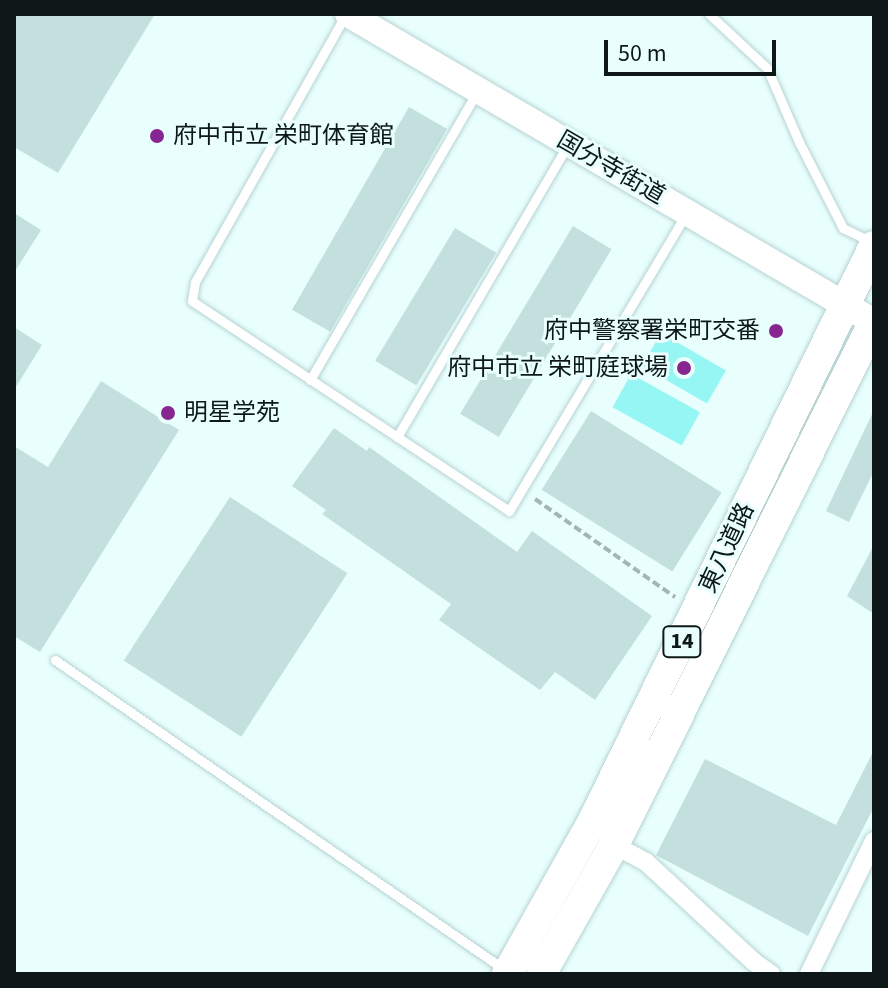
<!DOCTYPE html>
<html>
<head>
<meta charset="utf-8">
<style>
  body { margin:0 }
  #map { position:relative; width:888px; height:988px; overflow:hidden; background:#e8fffe; font-family:"Source Sans 3","Noto Sans JP",sans-serif }
  div>[style] { position:absolute }
  .green>* { inset:0; background:#96f6f4; transform-origin:0 0 }
  .building>* { inset:0; background:#c3e0de; transform-origin:0 0 }
  .path>* { height:4px; margin-top:-2px; transform-origin:0; background:repeating-linear-gradient(90deg,#a3b6b5 0 8px,transparent 0 12px) }
  .roads { filter:drop-shadow(0 0 2px #b7d3d2) drop-shadow(0 0 2px #b7d3d2) }
  .service>* { height:9px; margin:-4.5px; padding:0 4.5px; transform-origin:4.5px; border-radius:4.5px; background:#fff }
  .minor>* { height:18px; margin:-9px; padding:0 9px; transform-origin:9px; border-radius:9px; background:#fff }
  .secondary>* { height:26px; margin:-13px; padding:0 13px; transform-origin:13px; border-radius:13px; background:#fff }
  .primary>* { height:30px; margin:-15px; padding:0 15px; transform-origin:15px; border-radius:15px; background:#fff }
  .dots>* { width:22px; height:22px; translate:-50% -50%; box-sizing:border-box; border:4px solid #e8fffe; border-radius:50% }
  span { translate:-50% -50%; white-space:nowrap; text-align:center; line-height:1.15; -webkit-text-stroke:6px #e8fffe; paint-order:stroke }
  .shield-label span { padding:2px 6px; background:#e8fffe; border:2px solid; border-radius:6px; -webkit-text-stroke-width:0 }
  .shield-label { font-size:22px; color:#0e1818; font-weight:700 }
  .poi-label { font-size:24px; color:#0e1818 }
  .left { translate:0 -50%; text-align:left }
  .right { translate:-100% -50%; text-align:right }
  .street-label { font-size:24px; color:#0e1818 }
  .frame { position:absolute; inset:0; border:16px solid #0e1818; pointer-events:none }
  .scale { position:absolute; left:604px; top:40px; width:172px; height:36px; box-sizing:border-box; border:4px solid #0e1818; border-top:0; padding-left:10px; font-size:24px; line-height:28px; white-space:nowrap; color:#0e1818; -webkit-text-stroke:6px #e8fffe; paint-order:stroke }
</style>
</head>
<body>
<div id="map">
  <div class="green">
    <div style="left:661px;top:333px;width:75px;height:38px;rotate:30deg"></div>
    <div style="left:631px;top:374px;width:79px;height:38px;rotate:29deg"></div>
  </div>
  <div class="building">
    <div style="clip-path:polygon(14px 14px,155px 14px,58px 173px,14px 147px)"></div>
    <div style="left:409px;top:107px;width:44px;height:234px;rotate:30deg"></div>
    <div style="clip-path:polygon(14px 213px,41px 230px,14px 273px)"></div>
    <div style="left:573px;top:226px;width:45px;height:219px;rotate:31deg"></div>
    <div style="left:455px;top:228px;width:48px;height:155px;rotate:31deg"></div>
    <div style="clip-path:polygon(14px 327px,42px 345px,14px 390px)"></div>
    <div style="clip-path:polygon(101px 381px,179px 430px,40px 652px,14px 636px,14px 446px,48px 467px)"></div>
    <div style="clip-path:polygon(874px 410px,874px 471px,849px 522px,826px 511px)"></div>
    <div style="left:591px;top:411px;width:154px;height:93px;rotate:32deg"></div>
    <div style="clip-path:polygon(334px 428px,367px 451px,369px 447px,517px 552px,532px 531px,652px 616px,595px 700px,555px 672px,540px 690px,439px 620px,451px 604px,322px 514px,326px 510px,292px 486px)"></div>
    <div style="left:230px;top:497px;width:140px;height:195px;rotate:33deg"></div>
    <div style="clip-path:polygon(874px 545px,874px 614px,847px 596px)"></div>
    <div style="clip-path:polygon(874px 750px,874px 807px,808px 936px,656px 855px,705px 759px,836px 825px)"></div>
  </div>
  <div class="path">
    <div style="left:535px;top:499px;width:171px;rotate:35deg"></div>
  </div>
  <div class="roads">
    <div class="service">
      <div style="left:346px;top:14px;width:308px;rotate:119.4deg"></div>
      <div style="left:195px;top:282px;width:19px;rotate:99deg"></div>
      <div style="left:192px;top:301px;width:380px;rotate:33.5deg"></div>
      <div style="left:509px;top:511px;width:346px;rotate:-59.2deg"></div>
      <div style="left:709px;top:14px;width:79px;rotate:43deg"></div>
      <div style="left:767px;top:68px;width:81px;rotate:66.6deg"></div>
      <div style="left:799px;top:142px;width:97px;rotate:62.9deg"></div>
      <div style="left:843px;top:228px;width:32px;rotate:26deg"></div>
      <div style="left:310px;top:380px;width:333px;rotate:-59.9deg"></div>
      <div style="left:397px;top:437px;width:337px;rotate:-59.7deg"></div>
      <div style="left:55px;top:660px;width:546px;rotate:34.56deg"></div>
    </div>
    <div class="minor">
      <div style="left:614px;top:845px;width:36px;rotate:28deg"></div>
      <div style="left:646px;top:862px;width:147px;rotate:42.8deg"></div>
      <div style="left:754px;top:962px;width:21px;rotate:35deg"></div>
      <div style="left:809px;top:974px;width:148px;rotate:-64deg"></div>
    </div>
    <div class="secondary">
      <div style="left:348px;top:14px;width:610px;rotate:30.35deg"></div>
    </div>
    <div class="primary">
      <div style="left:507px;top:974px;width:176px;rotate:-60.7deg"></div>
      <div style="left:593px;top:821px;width:640px;rotate:-63.96deg"></div>
      <div style="left:541px;top:974px;width:148px;rotate:-60.5deg"></div>
      <div style="left:614px;top:845px;width:585px;rotate:-63.61deg"></div>
    </div>
  </div>
  <div class="dots">
    <div style="left:157px;top:136px;background:#872690"></div>
    <div style="left:776px;top:331px;background:#872690"></div>
    <div style="left:684px;top:368px;background:#872690"></div>
    <div style="left:168px;top:413px;background:#872690"></div>
  </div>
  <div class="shield-label">
    <span style="left:682px;top:642px">14</span>
  </div>
  <div class="poi-label">
    <span class="left" style="left:173px;top:136px">府中市立 栄町体育館</span>
    <span class="right" style="left:760px;top:331px">府中警察署栄町交番</span>
    <span class="right" style="left:668px;top:368px">府中市立 栄町庭球場</span>
    <span class="left" style="left:184px;top:413px">明星学苑</span>
  </div>
  <div class="street-label">
    <span style="left:611px;top:168px;rotate:30deg">国分寺街道</span>
    <span style="left:727px;top:548px;rotate:-65deg">東八道路</span>
  </div>
  <div class="frame"></div>
  <div class="scale">50 m</div>
</div>
</body>
</html>
